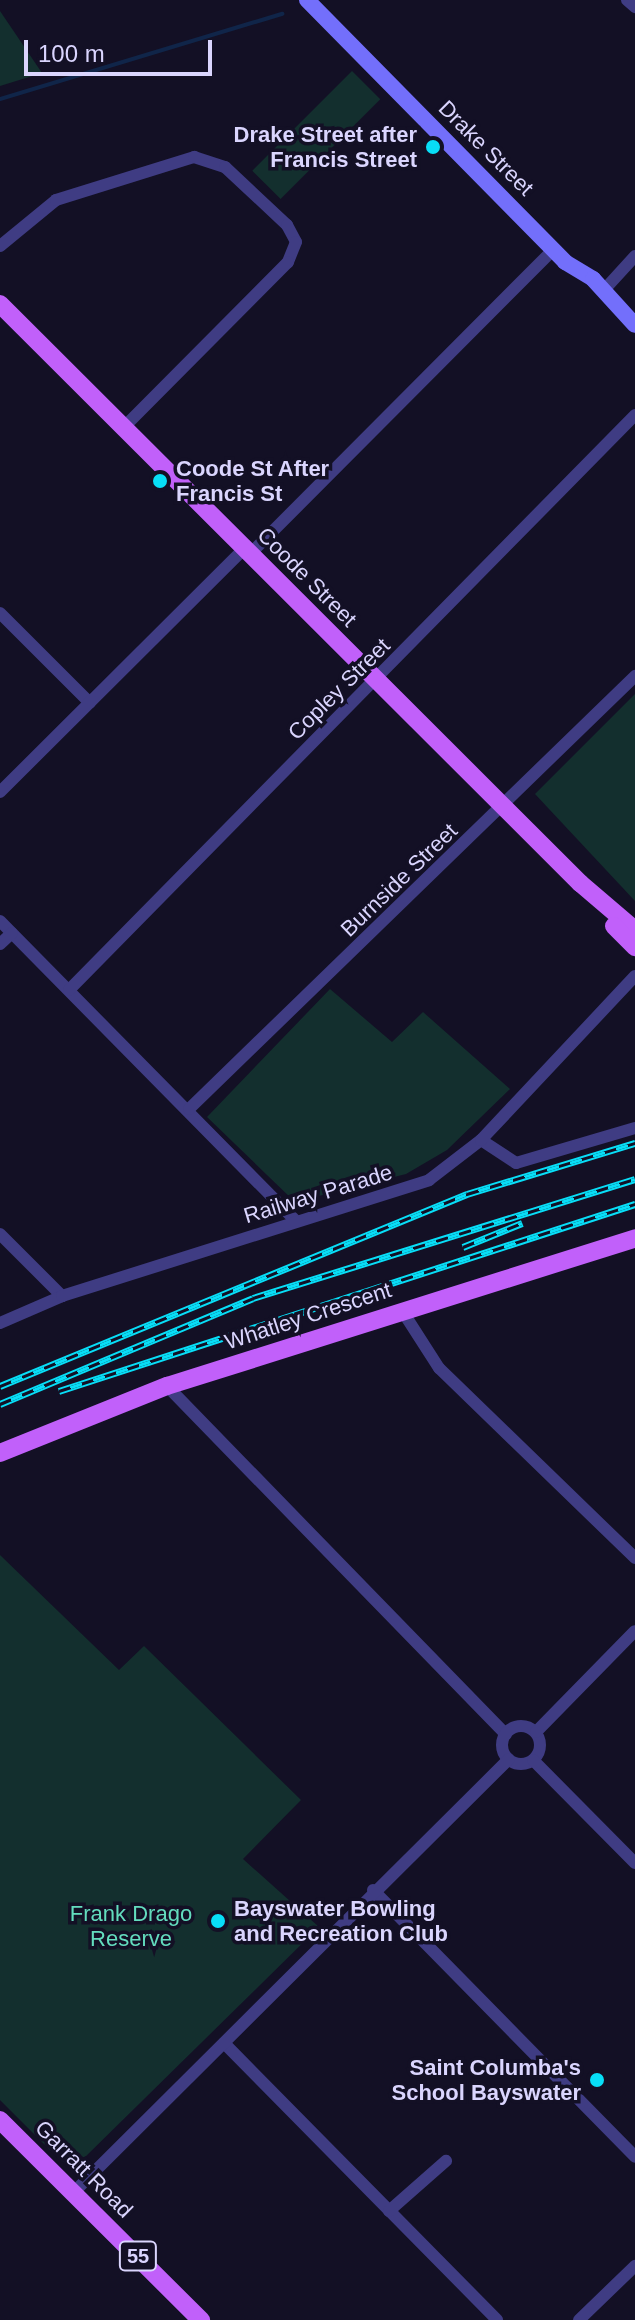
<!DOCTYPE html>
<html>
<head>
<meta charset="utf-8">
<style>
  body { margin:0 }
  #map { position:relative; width:635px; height:2320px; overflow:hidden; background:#131025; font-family:Arial,sans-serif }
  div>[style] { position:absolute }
  .green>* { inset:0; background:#132f2e; transform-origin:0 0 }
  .stream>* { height:4px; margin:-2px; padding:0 2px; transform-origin:2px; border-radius:2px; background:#102549 }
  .street>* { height:12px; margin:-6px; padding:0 6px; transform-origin:6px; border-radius:6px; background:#3f3c83 }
  .street>.ring { margin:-6px; padding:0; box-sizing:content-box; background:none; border:12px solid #3f3c83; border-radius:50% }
  .secondary>* { height:16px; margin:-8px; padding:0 8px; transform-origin:8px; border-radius:8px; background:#736ffb }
  .primary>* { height:18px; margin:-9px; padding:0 9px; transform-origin:9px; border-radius:9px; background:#c160fa }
  .rail>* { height:7px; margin-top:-3.5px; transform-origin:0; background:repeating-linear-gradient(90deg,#131025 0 12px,#08def7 0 24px); box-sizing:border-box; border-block:2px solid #08def7 }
  .dots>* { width:22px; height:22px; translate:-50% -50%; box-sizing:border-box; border:4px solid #131025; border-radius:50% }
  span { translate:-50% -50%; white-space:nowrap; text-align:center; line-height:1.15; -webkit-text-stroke:7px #131025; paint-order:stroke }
  .shield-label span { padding:2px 6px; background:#131025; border:2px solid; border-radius:6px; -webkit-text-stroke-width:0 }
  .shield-label { font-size:20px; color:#dad5fe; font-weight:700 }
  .poi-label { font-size:22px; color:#dad5fe; font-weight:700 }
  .right { translate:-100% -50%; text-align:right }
  .left { translate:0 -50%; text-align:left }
  .street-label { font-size:22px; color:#dad5fe }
  .park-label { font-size:22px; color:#63dcbe }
  .scale { position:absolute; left:24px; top:40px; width:188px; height:36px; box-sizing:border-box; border:4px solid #dad5fe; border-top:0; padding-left:10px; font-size:24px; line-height:28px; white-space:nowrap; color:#dad5fe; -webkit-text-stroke:6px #131025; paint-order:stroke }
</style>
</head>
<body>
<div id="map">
  <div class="green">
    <div style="clip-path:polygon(0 11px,42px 73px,0 86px)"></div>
    <div style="left:352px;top:71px;width:40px;height:141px;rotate:45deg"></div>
    <div style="clip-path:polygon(635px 694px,635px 901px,535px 794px)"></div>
    <div style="clip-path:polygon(330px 989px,392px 1042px,423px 1012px,510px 1089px,447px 1150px,406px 1174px,295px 1202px,207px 1117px)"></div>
    <div style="clip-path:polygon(0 1555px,119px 1670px,144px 1646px,301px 1800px,243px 1859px,319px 1927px,79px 2163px,62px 2162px,0 2100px)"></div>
  </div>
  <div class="stream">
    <div style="left:0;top:99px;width:295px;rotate:-16.8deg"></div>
  </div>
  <div class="street">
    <div style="left:627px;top:0;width:11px;rotate:41deg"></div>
    <div style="left:0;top:246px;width:72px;rotate:-39.4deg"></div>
    <div style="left:56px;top:200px;width:145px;rotate:-17.3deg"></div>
    <div style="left:194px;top:157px;width:33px;rotate:18deg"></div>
    <div style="left:225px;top:167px;width:85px;rotate:43.1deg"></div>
    <div style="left:287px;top:225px;width:19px;rotate:62deg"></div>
    <div style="left:296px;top:242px;width:22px;rotate:112deg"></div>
    <div style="left:288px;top:262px;width:234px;rotate:134.8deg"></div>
    <div style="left:604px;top:290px;width:46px;rotate:-47.6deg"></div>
    <div style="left:250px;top:554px;width:431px;rotate:-45.1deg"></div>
    <div style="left:0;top:613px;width:127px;rotate:45deg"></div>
    <div style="left:0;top:792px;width:346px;rotate:-44.9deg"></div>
    <div style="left:0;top:921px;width:420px;rotate:45.4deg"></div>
    <div style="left:0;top:944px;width:16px;rotate:-43deg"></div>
    <div style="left:69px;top:990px;width:807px;rotate:-45.45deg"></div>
    <div style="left:189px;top:1109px;width:622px;rotate:-44.15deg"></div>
    <div style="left:481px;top:1140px;width:42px;rotate:33.3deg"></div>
    <div style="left:516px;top:1163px;width:124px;rotate:-16.4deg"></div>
    <div style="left:0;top:1234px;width:88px;rotate:45deg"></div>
    <div style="left:403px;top:1312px;width:67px;rotate:57.3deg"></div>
    <div style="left:439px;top:1368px;width:273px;rotate:44.1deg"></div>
    <div style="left:0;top:1323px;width:68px;rotate:-23.5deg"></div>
    <div style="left:62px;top:1296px;width:385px;rotate:-17.5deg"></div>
    <div style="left:429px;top:1180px;width:66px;rotate:-37.6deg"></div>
    <div style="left:481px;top:1140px;width:225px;rotate:-46.8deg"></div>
    <div style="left:167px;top:1386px;width:486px;rotate:45.8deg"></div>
    <div class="ring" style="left:502px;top:1726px;width:26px;height:26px"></div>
    <div style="left:536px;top:1732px;width:141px;rotate:-45.6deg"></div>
    <div style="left:533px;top:1760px;width:145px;rotate:45.3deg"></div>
    <div style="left:373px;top:1890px;width:374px;rotate:45.5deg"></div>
    <div style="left:224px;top:2043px;width:389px;rotate:45.4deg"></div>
    <div style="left:73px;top:2193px;width:615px;rotate:-44.87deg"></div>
    <div style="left:389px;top:2211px;width:76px;rotate:-41.3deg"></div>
    <div style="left:579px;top:2320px;width:78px;rotate:-44deg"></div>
  </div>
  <div class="secondary">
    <div style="left:307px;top:0;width:368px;rotate:45.4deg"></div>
    <div style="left:565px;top:262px;width:33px;rotate:31deg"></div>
    <div style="left:593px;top:279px;width:62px;rotate:47.6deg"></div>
  </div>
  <div class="primary">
    <div style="left:0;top:304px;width:820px;rotate:44.95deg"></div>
    <div style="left:580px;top:883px;width:72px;rotate:40.5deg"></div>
    <div style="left:614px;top:926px;width:30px;rotate:45deg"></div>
    <div style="left:0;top:1453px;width:180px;rotate:-21.9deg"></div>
    <div style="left:167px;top:1386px;width:491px;rotate:-17.5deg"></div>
    <div style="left:0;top:2120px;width:284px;rotate:44.9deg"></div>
  </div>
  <div class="rail">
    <div style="left:463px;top:1247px;width:64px;rotate:-22.1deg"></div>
    <div style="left:0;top:1386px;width:505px;rotate:-22.35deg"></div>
    <div style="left:467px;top:1194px;width:176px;rotate:-16.9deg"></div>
    <div style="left:59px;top:1391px;width:606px;rotate:-17.99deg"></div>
    <div style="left:0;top:1404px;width:274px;rotate:-22.7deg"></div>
    <div style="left:253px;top:1298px;width:400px;rotate:-17.3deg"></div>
  </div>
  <div class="dots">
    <div style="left:433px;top:147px;background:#08def7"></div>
    <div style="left:160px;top:481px;background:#08def7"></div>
    <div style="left:218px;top:1921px;background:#08def7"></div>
    <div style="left:597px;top:2080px;background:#08def7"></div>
  </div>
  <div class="shield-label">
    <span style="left:138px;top:2256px">55</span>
  </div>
  <div class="poi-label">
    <span class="right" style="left:417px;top:147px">Drake Street after<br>Francis Street</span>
    <span class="left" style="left:176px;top:481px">Coode St After<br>Francis St</span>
    <span class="left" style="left:234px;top:1921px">Bayswater Bowling<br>and Recreation Club</span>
    <span class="right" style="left:581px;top:2080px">Saint Columba's<br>School Bayswater</span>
  </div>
  <div class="street-label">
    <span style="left:486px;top:148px;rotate:45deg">Drake Street</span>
    <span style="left:307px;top:577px;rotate:45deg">Coode Street</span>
    <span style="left:339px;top:689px;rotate:-45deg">Copley Street</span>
    <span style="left:399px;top:880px;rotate:-44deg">Burnside Street</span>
    <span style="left:318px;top:1194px;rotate:-17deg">Railway Parade</span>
    <span style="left:308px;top:1316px;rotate:-18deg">Whatley Crescent</span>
    <span style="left:84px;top:2169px;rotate:45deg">Garratt Road</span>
  </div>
  <div class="park-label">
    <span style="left:131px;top:1926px">Frank Drago<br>Reserve</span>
  </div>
  <div class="scale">100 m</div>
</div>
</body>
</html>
